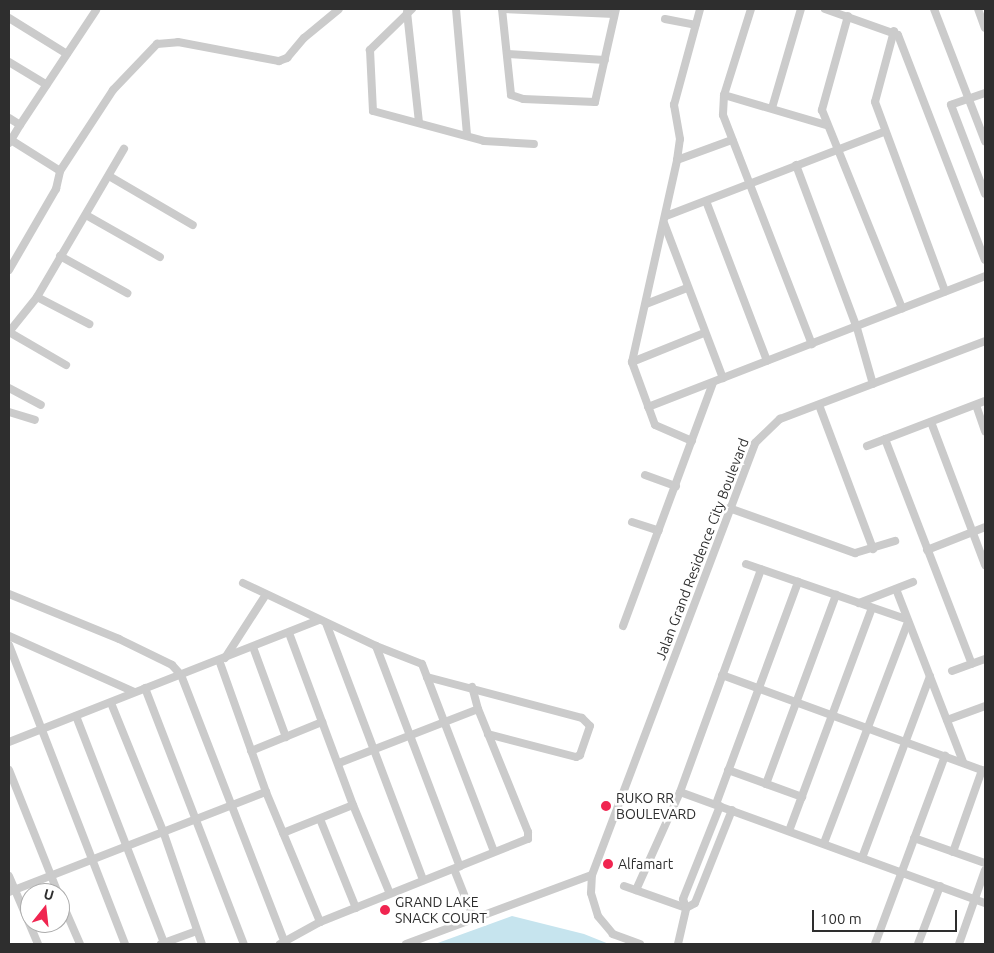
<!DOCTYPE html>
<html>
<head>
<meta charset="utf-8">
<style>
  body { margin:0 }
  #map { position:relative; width:994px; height:953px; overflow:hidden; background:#fff; font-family:Ubuntu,sans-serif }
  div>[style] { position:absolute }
  .water>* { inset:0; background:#c6e4ee }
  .minor>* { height:8px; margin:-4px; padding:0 4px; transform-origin:4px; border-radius:4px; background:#cbcbcb }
  .dots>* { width:14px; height:14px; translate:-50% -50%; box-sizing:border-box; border:2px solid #fff; border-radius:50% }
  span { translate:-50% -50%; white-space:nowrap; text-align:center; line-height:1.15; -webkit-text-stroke:5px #fff; paint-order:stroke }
  .street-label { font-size:14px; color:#2e2e2e }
  .poi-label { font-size:14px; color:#2e2e2e }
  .left { translate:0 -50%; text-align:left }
  .frame { position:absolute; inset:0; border:10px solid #2e2e2e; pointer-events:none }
  .north { position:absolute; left:20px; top:883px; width:50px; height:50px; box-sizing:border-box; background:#fff; border:1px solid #ababab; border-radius:50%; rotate:16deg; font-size:14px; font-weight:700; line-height:20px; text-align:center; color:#2e2e2e }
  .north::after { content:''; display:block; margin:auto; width:18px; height:22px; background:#f02550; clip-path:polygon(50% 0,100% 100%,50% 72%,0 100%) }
  .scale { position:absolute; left:812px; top:910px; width:145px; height:22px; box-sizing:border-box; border:2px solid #2e2e2e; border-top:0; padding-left:6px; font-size:15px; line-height:18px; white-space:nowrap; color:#2e2e2e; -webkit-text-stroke:4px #fff; paint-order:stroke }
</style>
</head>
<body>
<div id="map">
  <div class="water">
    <div style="clip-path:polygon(512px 916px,584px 934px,609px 944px,435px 944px)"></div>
  </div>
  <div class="minor">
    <div style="left:412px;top:9px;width:59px;rotate:135.7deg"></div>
    <div style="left:370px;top:50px;width:61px;rotate:87.2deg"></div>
    <div style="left:373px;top:111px;width:115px;rotate:15.1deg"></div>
    <div style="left:484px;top:141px;width:50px;rotate:3.4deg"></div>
    <div style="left:456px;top:9px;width:126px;rotate:85deg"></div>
    <div style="left:751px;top:9px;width:90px;rotate:107.4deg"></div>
    <div style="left:724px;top:95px;width:20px;rotate:93deg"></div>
    <div style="left:723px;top:115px;width:246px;rotate:68.8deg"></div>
    <div style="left:825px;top:9px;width:77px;rotate:19.6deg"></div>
    <div style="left:898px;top:35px;width:241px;rotate:68.9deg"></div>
    <div style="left:934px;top:9px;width:142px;rotate:68.9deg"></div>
    <div style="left:978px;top:9px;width:20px;rotate:70deg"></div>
    <div style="left:407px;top:12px;width:111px;rotate:83.8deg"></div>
    <div style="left:614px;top:14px;width:112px;rotate:-177.4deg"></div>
    <div style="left:502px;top:9px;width:86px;rotate:84deg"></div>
    <div style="left:511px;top:95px;width:13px;rotate:18deg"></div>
    <div style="left:523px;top:99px;width:72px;rotate:2.4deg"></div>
    <div style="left:595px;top:102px;width:95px;rotate:-77.3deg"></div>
    <div style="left:848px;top:16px;width:98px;rotate:105.5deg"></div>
    <div style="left:822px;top:110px;width:214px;rotate:68deg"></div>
    <div style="left:9px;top:18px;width:68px;rotate:31.8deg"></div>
    <div style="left:665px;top:19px;width:31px;rotate:11deg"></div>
    <div style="left:894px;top:31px;width:73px;rotate:105deg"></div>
    <div style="left:875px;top:102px;width:202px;rotate:69.7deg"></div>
    <div style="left:507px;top:54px;width:98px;rotate:3.5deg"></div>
    <div style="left:9px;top:62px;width:44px;rotate:31.2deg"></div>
    <div style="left:985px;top:93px;width:36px;rotate:161deg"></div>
    <div style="left:951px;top:105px;width:95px;rotate:69.1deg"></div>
    <div style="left:724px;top:95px;width:106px;rotate:16.4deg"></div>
    <div style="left:772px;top:108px;width:103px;rotate:-73.7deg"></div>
    <div style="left:9px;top:118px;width:13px;rotate:32deg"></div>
    <div style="left:20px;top:125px;width:17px;rotate:121deg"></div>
    <div style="left:20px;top:125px;width:138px;rotate:-56.5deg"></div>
    <div style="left:9px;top:143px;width:4px;rotate:-56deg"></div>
    <div style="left:11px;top:140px;width:58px;rotate:32.3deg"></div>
    <div style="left:677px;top:160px;width:59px;rotate:-20deg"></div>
    <div style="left:796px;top:165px;width:174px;rotate:69.5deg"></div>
    <div style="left:857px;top:328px;width:58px;rotate:74.1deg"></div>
    <div style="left:109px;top:176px;width:97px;rotate:30.3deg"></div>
    <div style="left:706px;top:201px;width:171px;rotate:69.1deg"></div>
    <div style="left:86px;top:215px;width:85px;rotate:29.6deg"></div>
    <div style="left:666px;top:216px;width:234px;rotate:-21.1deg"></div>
    <div style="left:664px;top:223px;width:166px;rotate:69.2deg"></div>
    <div style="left:60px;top:256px;width:77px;rotate:28.9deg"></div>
    <div style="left:9px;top:270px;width:94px;rotate:-59.9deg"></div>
    <div style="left:56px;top:189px;width:18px;rotate:-77deg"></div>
    <div style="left:60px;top:171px;width:97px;rotate:-56.8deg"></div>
    <div style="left:113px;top:90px;width:64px;rotate:-46.3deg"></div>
    <div style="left:157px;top:44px;width:21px;rotate:-5deg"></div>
    <div style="left:178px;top:42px;width:103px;rotate:10.7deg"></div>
    <div style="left:279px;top:61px;width:9px;rotate:-21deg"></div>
    <div style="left:287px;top:58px;width:26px;rotate:-50deg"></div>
    <div style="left:304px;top:38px;width:45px;rotate:-39.6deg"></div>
    <div style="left:37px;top:297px;width:59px;rotate:27.4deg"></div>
    <div style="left:646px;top:304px;width:44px;rotate:-21.3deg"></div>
    <div style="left:9px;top:332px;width:45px;rotate:-51.3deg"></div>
    <div style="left:37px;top:297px;width:172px;rotate:-59.6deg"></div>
    <div style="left:9px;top:332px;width:66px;rotate:30.1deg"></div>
    <div style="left:632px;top:362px;width:78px;rotate:-21.9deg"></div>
    <div style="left:9px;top:388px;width:36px;rotate:28deg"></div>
    <div style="left:819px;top:405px;width:154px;rotate:69.4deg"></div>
    <div style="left:976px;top:405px;width:28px;rotate:71deg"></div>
    <div style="left:648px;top:407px;width:362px;rotate:-21.2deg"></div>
    <div style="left:9px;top:412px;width:27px;rotate:17deg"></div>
    <div style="left:931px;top:422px;width:153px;rotate:69.3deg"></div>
    <div style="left:885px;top:439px;width:241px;rotate:68.9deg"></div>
    <div style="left:692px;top:441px;width:40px;rotate:-156.6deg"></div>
    <div style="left:655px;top:425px;width:67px;rotate:-110.1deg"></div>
    <div style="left:632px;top:362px;width:207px;rotate:-77.4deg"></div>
    <div style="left:677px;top:160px;width:21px;rotate:-82deg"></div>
    <div style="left:680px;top:139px;width:35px;rotate:-100deg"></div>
    <div style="left:674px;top:105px;width:99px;rotate:-74.8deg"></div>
    <div style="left:867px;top:446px;width:126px;rotate:-20.9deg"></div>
    <div style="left:645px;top:475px;width:33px;rotate:20deg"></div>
    <div style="left:729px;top:508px;width:134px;rotate:19.7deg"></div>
    <div style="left:855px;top:553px;width:42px;rotate:-16.7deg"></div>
    <div style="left:632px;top:522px;width:28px;rotate:18deg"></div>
    <div style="left:927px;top:550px;width:62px;rotate:-21.6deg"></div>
    <div style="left:746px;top:564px;width:169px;rotate:19deg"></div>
    <div style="left:243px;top:583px;width:147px;rotate:25.3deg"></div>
    <div style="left:376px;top:646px;width:49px;rotate:21.4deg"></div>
    <div style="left:422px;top:664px;width:201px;rotate:69deg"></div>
    <div style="left:896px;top:589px;width:186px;rotate:68.8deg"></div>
    <div style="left:9px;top:594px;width:119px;rotate:22.2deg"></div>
    <div style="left:119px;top:639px;width:59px;rotate:26.1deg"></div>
    <div style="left:172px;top:665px;width:13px;rotate:48deg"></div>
    <div style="left:181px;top:675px;width:285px;rotate:68.8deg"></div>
    <div style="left:859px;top:603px;width:58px;rotate:-21.3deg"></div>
    <div style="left:326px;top:623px;width:275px;rotate:69.3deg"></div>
    <div style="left:623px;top:626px;width:259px;rotate:-69.7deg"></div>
    <div style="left:289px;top:633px;width:184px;rotate:69.6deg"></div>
    <div style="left:353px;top:805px;width:96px;rotate:67.4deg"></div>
    <div style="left:9px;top:636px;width:137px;rotate:24.1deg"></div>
    <div style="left:9px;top:645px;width:321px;rotate:68.8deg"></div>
    <div style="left:376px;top:646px;width:236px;rotate:69.2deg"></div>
    <div style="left:253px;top:647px;width:96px;rotate:69.9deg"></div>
    <div style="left:225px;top:658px;width:74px;rotate:-57.2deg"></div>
    <div style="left:219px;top:660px;width:140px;rotate:70.4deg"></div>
    <div style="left:266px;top:792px;width:141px;rotate:67.4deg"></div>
    <div style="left:952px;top:671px;width:35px;rotate:-20deg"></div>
    <div style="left:722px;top:675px;width:280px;rotate:20.1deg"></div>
    <div style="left:427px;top:677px;width:160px;rotate:14.8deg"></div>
    <div style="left:582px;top:718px;width:11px;rotate:45deg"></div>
    <div style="left:590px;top:726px;width:31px;rotate:109deg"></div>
    <div style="left:580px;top:755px;width:4px;rotate:153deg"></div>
    <div style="left:576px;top:757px;width:91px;rotate:-165.4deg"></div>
    <div style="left:145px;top:688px;width:274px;rotate:68.9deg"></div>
    <div style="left:111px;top:703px;width:138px;rotate:67.9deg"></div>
    <div style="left:163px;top:831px;width:120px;rotate:71deg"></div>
    <div style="left:76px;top:716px;width:243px;rotate:68.8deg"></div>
    <div style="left:947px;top:720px;width:40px;rotate:-20.2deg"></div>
    <div style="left:9px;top:742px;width:333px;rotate:-21.5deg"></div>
    <div style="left:251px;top:751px;width:77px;rotate:-22.2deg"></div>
    <div style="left:339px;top:763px;width:149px;rotate:-21.2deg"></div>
    <div style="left:9px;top:770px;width:132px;rotate:68.3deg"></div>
    <div style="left:728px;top:770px;width:79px;rotate:20deg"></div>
    <div style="left:766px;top:784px;width:202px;rotate:-69.7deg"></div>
    <div style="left:680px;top:792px;width:325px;rotate:20deg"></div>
    <div style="left:716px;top:804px;width:237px;rotate:-69.7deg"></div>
    <div style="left:320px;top:819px;width:96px;rotate:68deg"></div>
    <div style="left:789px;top:831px;width:238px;rotate:-69.6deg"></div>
    <div style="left:283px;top:833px;width:75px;rotate:-21.8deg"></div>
    <div style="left:914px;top:838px;width:75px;rotate:19.4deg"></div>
    <div style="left:824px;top:843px;width:236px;rotate:-69.2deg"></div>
    <div style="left:953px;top:852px;width:87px;rotate:-70.5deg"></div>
    <div style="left:862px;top:858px;width:194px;rotate:-69.5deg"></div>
    <div style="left:454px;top:869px;width:52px;rotate:68.4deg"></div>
    <div style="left:9px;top:876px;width:74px;rotate:66.9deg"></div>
    <div style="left:624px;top:886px;width:66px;rotate:19.5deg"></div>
    <div style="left:686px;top:908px;width:10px;rotate:-29deg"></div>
    <div style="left:695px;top:903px;width:100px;rotate:-68.3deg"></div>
    <div style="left:636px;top:890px;width:107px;rotate:-65.8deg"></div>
    <div style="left:680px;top:792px;width:237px;rotate:-70deg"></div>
    <div style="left:9px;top:892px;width:276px;rotate:-21.3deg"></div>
    <div style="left:60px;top:898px;width:50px;rotate:66.5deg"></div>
    <div style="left:161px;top:944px;width:38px;rotate:-20deg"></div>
    <div style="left:280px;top:944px;width:46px;rotate:-28.8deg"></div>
    <div style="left:320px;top:922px;width:224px;rotate:-21.8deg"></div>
    <div style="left:528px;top:839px;width:7px;rotate:-90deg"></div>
    <div style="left:528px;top:832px;width:133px;rotate:-112.1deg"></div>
    <div style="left:478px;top:709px;width:23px;rotate:-105deg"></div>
    <div style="left:406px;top:944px;width:198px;rotate:-20.4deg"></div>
    <div style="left:640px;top:944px;width:29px;rotate:-160deg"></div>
    <div style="left:613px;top:934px;width:23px;rotate:-130deg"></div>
    <div style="left:598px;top:916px;width:24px;rotate:-107deg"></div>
    <div style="left:591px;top:893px;width:18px;rotate:-87deg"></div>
    <div style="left:592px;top:875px;width:462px;rotate:-69.3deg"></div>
    <div style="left:755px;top:443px;width:35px;rotate:-44deg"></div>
    <div style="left:780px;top:419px;width:219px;rotate:-20.8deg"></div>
    <div style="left:678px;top:944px;width:37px;rotate:-77deg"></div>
    <div style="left:686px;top:908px;width:9px;rotate:-108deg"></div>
    <div style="left:683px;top:899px;width:100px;rotate:-68.3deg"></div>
    <div style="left:875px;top:944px;width:201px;rotate:-69.6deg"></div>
    <div style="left:918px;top:944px;width:62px;rotate:-69.2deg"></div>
    <div style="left:959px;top:944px;width:78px;rotate:-70.6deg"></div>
  </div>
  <div class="dots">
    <div style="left:606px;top:806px;background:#f02550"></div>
    <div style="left:608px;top:864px;background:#f02550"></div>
    <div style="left:385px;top:910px;background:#f02550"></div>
  </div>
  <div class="street-label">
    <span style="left:702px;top:549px;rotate:-69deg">Jalan Grand Residence City Boulevard</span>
  </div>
  <div class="poi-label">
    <span class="left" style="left:616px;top:806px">RUKO RR<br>BOULEVARD</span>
    <span class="left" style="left:618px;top:864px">Alfamart</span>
    <span class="left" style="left:395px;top:910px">GRAND LAKE<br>SNACK COURT</span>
  </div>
  <div class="frame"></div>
  <div class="north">U</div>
  <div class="scale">100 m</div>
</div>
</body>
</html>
